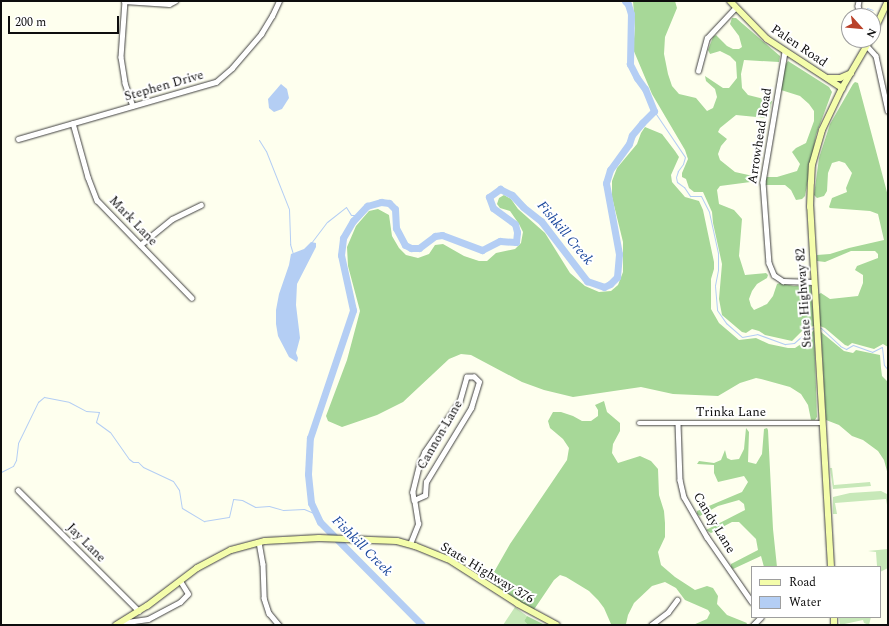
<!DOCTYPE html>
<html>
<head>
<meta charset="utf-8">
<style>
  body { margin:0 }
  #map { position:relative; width:889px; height:626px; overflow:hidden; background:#feffee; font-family:Spectral,serif }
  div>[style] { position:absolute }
  .green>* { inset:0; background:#c7e8b8 }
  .forest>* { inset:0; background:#a7d898 }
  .water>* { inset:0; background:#b4cef4 }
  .stream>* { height:1px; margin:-0.5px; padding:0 0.5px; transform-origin:0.5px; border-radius:0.5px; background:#b4cef4 }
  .river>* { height:7px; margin:-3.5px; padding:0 3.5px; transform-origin:3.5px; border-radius:3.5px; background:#b4cef4 }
  .roads { filter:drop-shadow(0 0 1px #404040) drop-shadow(0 0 1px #404040) }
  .street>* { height:4.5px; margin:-2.25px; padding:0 2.25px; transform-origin:2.25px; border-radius:2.25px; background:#fff }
  .secondary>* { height:6px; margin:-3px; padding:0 3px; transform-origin:3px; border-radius:3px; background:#f4fdab }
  span { translate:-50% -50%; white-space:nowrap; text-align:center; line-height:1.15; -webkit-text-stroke:4px #fff; paint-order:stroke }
  .street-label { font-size:13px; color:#0d0d0d }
  .water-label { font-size:14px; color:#1a479c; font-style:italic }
  .frame { position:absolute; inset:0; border:2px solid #0d0d0d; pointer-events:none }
  .legend { position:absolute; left:751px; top:566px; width:130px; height:52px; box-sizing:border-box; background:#fff; border:1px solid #9e9e9e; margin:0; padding:5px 7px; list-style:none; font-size:12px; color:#0d0d0d }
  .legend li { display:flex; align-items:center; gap:8px; height:20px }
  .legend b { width:20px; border:1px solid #9e9e9e }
  .north { position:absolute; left:841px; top:8px; width:40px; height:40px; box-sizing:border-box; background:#fff; border:1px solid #9e9e9e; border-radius:50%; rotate:117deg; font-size:11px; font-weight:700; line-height:16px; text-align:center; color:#0d0d0d }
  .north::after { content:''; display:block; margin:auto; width:14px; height:18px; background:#b94129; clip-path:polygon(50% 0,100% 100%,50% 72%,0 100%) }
  .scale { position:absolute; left:8px; top:16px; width:111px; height:18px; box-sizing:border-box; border:2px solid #0d0d0d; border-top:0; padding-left:5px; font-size:12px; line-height:14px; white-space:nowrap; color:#0d0d0d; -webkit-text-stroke:3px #fff; paint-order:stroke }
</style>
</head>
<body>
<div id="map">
  <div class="green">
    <div style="clip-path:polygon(830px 468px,832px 468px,834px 485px,870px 482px,871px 486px,833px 489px)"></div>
    <div style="clip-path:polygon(881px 491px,887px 494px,887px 505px,886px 499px,835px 503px,837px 514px,833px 514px,833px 497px,850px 493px)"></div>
    <div style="clip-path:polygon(888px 549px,888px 568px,880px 572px,880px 567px,866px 567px,877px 566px,876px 552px,868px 551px)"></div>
    <div style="clip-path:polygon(515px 607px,527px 616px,524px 621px,528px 625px,503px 625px)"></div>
    <div style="clip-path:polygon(839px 617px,871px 617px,869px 625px,864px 623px,863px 620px,840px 625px)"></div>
  </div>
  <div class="forest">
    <div style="clip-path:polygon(633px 1px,675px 1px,677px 8px,665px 37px,664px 54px,668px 74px,672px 86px,679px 94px,696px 98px,707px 111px,713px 108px,717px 97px,715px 89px,706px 81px,705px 76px,723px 88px,729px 88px,737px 78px,736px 62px,730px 56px,720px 51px,710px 54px,708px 50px,713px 37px,716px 35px,727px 46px,733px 49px,739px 49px,742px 47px,739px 36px,730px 24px,732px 18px,736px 18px,780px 56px,779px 62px,744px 60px,741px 74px,742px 88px,748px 95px,772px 101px,768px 118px,736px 115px,720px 128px,718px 132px,727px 139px,721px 146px,718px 154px,720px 160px,735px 172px,753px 176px,759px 178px,758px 181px,720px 186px,717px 190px,719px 204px,734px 210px,742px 219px,739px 256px,745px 275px,766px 273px,768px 275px,767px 278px,757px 284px,752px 291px,749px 299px,751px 306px,754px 310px,767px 304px,773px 296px,777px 284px,780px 283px,794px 286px,809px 285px,811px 287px,814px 326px,805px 328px,792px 341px,765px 335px,759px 331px,752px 329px,746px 333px,742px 332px,722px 315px,719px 299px,722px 264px,713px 223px,712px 212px,703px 192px,694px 192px,689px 188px,686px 179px,682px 177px,682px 173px,688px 159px,685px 150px,652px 94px,633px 49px,635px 28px)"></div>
    <div style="clip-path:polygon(788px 61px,829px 87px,832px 92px,816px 135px,805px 196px,802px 199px,796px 200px,791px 190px,785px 185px,765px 185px,765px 177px,777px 177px,797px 171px,800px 164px,792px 152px,796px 148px,806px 143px,814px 121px,814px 111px,809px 104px,800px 96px,781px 90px,785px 65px)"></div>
    <div style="clip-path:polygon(855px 82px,858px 83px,888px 196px,888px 364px,888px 347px,883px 344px,874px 349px,852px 343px,848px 346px,845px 345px,825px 328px,820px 326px,819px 294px,821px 293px,830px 299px,858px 296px,863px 283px,863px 275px,855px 270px,857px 266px,878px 258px,878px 254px,875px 251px,851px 251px,825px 262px,817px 261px,817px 255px,830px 254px,849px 248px,884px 240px,878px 214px,870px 211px,830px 208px,829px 207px,832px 198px,847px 192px,846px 188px,852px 173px,845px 163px,839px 161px,832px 163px,828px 173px,827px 191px,824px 196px,817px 198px,814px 195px,819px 158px,830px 124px,853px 84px)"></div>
    <div style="clip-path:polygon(645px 127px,662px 134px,675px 151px,679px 157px,671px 175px,672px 182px,685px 197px,699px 201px,703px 210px,714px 262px,714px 269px,711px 279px,711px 309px,719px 323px,739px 340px,756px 338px,769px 344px,788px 348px,795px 348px,801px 344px,814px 330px,817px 417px,815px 420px,811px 420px,808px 405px,801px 394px,790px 387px,761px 379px,756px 378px,740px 383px,718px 396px,673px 394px,641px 387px,573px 397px,544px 390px,522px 382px,471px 355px,461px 354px,449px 359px,403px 402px,377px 415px,342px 427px,328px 421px,326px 416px,347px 360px,360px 311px,348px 266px,347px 247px,356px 226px,369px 211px,378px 209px,389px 215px,392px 236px,399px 248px,406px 255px,418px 258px,429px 254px,435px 245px,443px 244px,464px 256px,479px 261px,487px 261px,496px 253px,515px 249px,521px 243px,523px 232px,519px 224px,510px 211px,500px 208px,497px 204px,499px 198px,504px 195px,511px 199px,518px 209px,545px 233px,570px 273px,585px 286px,599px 292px,611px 291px,618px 285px,623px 272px,623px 242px,612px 197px,612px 181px,617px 168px,637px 144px,641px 133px)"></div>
    <div style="clip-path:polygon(821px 332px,844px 351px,853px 353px,856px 350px,880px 355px,881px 368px,882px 376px,887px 381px,888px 394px,888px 475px,884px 460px,878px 451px,863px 440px,852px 436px,839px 425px,826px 420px)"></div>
    <div style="clip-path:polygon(604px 401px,607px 412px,620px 423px,620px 431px,613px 444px,612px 453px,618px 463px,640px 456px,651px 461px,658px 469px,659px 495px,664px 511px,665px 523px,665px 537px,658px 552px,661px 565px,675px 577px,695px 590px,707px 586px,713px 588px,718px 596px,717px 604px,727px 615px,747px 623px,746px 625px,693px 625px,707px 619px,710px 613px,708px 610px,685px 600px,676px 588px,665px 582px,652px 586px,634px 603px,628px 615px,626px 624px,613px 625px,611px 624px,604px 608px,598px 600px,589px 591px,566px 577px,560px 575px,554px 580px,533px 611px,495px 585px,490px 579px,510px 544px,567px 460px,569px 448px,563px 439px,550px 428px,548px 421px,553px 412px,561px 412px,573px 416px,582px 421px,591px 421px,598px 416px,598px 410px,595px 405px)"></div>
    <div style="clip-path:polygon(746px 428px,749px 432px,748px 462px,756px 464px,762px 454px,764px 429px,767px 428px,768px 430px,773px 529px,777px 567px,764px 567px,761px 556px,733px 569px,731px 567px,731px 564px,758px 550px,756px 539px,739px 522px,732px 522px,711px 533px,706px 530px,745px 510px,744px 504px,739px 500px,718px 506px,700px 516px,697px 514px,697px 511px,742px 492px,748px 482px,744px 476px,718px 482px,714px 473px,714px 465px,697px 464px,699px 461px,714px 463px,721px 460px,725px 450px,727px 458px,731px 460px,739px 459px,744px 449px)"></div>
    <div style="clip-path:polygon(527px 616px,545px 625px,528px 625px,524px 621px)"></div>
  </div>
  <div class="water">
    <div style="clip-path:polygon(281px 84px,287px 89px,289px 98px,282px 109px,274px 112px,269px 108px,268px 99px)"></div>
    <div style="clip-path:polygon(311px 242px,316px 243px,316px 247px,297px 284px,296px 305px,300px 338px,296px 353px,298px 358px,297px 362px,289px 357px,278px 336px,276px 324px,276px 310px,279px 294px,289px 265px,291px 254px,304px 249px)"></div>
  </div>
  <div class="stream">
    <div style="left:867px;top:8px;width:6px;rotate:18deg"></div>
    <div style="left:654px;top:111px;width:55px;rotate:56deg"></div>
    <div style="left:685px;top:157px;width:7px;rotate:106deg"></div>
    <div style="left:683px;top:164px;width:9px;rotate:126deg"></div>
    <div style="left:678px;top:171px;width:6px;rotate:108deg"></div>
    <div style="left:676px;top:177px;width:5px;rotate:79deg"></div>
    <div style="left:677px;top:182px;width:9px;rotate:36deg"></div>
    <div style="left:684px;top:187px;width:11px;rotate:56deg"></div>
    <div style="left:690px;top:196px;width:11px"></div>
    <div style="left:701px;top:196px;width:18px;rotate:63deg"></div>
    <div style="left:709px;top:212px;width:42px;rotate:77.6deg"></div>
    <div style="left:718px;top:253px;width:17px;rotate:90deg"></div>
    <div style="left:718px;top:270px;width:16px;rotate:101deg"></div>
    <div style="left:715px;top:286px;width:24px;rotate:85deg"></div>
    <div style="left:717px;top:310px;width:16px;rotate:55deg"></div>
    <div style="left:726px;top:323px;width:21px;rotate:41deg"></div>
    <div style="left:742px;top:337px;width:15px;rotate:-11deg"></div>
    <div style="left:757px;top:334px;width:30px;rotate:20deg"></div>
    <div style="left:785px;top:344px;width:9px;rotate:-6deg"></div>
    <div style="left:794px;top:343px;width:21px;rotate:-41deg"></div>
    <div style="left:810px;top:329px;width:4px;rotate:-14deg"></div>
    <div style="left:259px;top:140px;width:13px;rotate:58deg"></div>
    <div style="left:266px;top:151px;width:62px;rotate:68.4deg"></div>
    <div style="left:289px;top:209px;width:35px;rotate:88deg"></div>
    <div style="left:290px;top:244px;width:10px;rotate:73deg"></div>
    <div style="left:311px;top:243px;width:26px;rotate:-53deg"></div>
    <div style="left:327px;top:222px;width:24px;rotate:-38deg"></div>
    <div style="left:346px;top:207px;width:9px;rotate:58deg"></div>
    <div style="left:351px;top:215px;width:7px"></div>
    <div style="left:819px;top:328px;width:2px"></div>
    <div style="left:821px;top:328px;width:26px;rotate:43deg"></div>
    <div style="left:840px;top:346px;width:7px;rotate:27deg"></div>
    <div style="left:846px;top:349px;width:8px;rotate:-30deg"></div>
    <div style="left:853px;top:345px;width:20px;rotate:20deg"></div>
    <div style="left:872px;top:352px;width:11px;rotate:-27deg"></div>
    <div style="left:882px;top:347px;width:18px;rotate:84deg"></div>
    <div style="left:884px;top:365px;width:6px;rotate:51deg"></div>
    <div style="left:1px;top:472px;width:13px;rotate:-27deg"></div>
    <div style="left:13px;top:466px;width:7px;rotate:-63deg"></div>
    <div style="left:16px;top:460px;width:17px;rotate:-83deg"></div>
    <div style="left:18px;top:443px;width:46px;rotate:-64deg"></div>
    <div style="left:38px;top:402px;width:8px;rotate:-40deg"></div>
    <div style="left:44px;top:397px;width:25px;rotate:11deg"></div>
    <div style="left:69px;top:402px;width:19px;rotate:28deg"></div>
    <div style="left:86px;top:411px;width:13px;rotate:4deg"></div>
    <div style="left:99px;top:412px;width:10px;rotate:107deg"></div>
    <div style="left:96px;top:422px;width:17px;rotate:36deg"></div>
    <div style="left:110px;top:432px;width:33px;rotate:55deg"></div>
    <div style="left:129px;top:459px;width:5px;rotate:37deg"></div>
    <div style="left:133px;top:462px;width:5px"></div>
    <div style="left:138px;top:462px;width:7px;rotate:45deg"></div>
    <div style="left:143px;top:467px;width:33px;rotate:25deg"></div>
    <div style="left:173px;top:481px;width:11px;rotate:56deg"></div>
    <div style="left:179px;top:490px;width:18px;rotate:81deg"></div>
    <div style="left:182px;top:508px;width:26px;rotate:31deg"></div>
    <div style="left:204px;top:521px;width:25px;rotate:-9deg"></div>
    <div style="left:229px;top:517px;width:18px;rotate:-77deg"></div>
    <div style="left:233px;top:499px;width:9px;rotate:6deg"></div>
    <div style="left:242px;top:500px;width:15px;rotate:28deg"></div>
    <div style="left:255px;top:507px;width:14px;rotate:-4deg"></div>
    <div style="left:269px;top:506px;width:15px;rotate:16deg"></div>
    <div style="left:283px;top:510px;width:21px;rotate:-3deg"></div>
    <div style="left:304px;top:509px;width:13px;rotate:23deg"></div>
  </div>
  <div class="river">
    <div style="left:422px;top:625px;width:145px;rotate:-134.7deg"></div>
    <div style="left:320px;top:522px;width:21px;rotate:-115deg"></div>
    <div style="left:311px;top:503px;width:29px;rotate:-96deg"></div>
    <div style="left:308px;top:474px;width:36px;rotate:-87deg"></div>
    <div style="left:310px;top:438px;width:135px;rotate:-71.4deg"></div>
    <div style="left:353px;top:310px;width:56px;rotate:-102.3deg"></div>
    <div style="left:341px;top:255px;width:17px;rotate:-83deg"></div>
    <div style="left:343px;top:238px;width:20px;rotate:-60deg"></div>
    <div style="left:353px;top:221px;width:21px;rotate:-47deg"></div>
    <div style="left:367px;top:206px;width:15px;rotate:-16deg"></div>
    <div style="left:381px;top:202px;width:8px;rotate:7deg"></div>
    <div style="left:389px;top:203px;width:8px;rotate:45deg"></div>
    <div style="left:395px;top:209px;width:19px;rotate:87deg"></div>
    <div style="left:396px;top:228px;width:19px;rotate:62deg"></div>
    <div style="left:405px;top:245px;width:7px;rotate:27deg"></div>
    <div style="left:411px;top:248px;width:8px"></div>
    <div style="left:419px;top:248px;width:20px;rotate:-37deg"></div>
    <div style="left:435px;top:236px;width:7px;rotate:-8deg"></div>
    <div style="left:442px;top:235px;width:43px;rotate:20.6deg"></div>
    <div style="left:482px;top:250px;width:20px;rotate:-27deg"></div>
    <div style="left:500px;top:241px;width:16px;rotate:4deg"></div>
    <div style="left:516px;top:242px;width:10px;rotate:-84deg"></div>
    <div style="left:517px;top:232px;width:8px;rotate:-104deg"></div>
    <div style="left:515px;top:224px;width:27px;rotate:-144deg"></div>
    <div style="left:493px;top:208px;width:12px;rotate:-110deg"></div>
    <div style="left:489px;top:197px;width:14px;rotate:-36deg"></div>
    <div style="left:500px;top:189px;width:13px;rotate:27deg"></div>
    <div style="left:512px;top:195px;width:16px;rotate:47deg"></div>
    <div style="left:523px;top:207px;width:23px;rotate:38deg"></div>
    <div style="left:541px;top:221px;width:76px;rotate:52.5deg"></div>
    <div style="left:587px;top:281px;width:18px;rotate:19deg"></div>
    <div style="left:604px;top:287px;width:7px;rotate:-27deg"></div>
    <div style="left:610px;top:284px;width:10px;rotate:-45deg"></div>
    <div style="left:617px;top:277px;width:23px;rotate:-85deg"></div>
    <div style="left:619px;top:254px;width:72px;rotate:-100.4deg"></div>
    <div style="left:606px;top:183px;width:14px;rotate:-73deg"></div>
    <div style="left:610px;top:170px;width:32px;rotate:-54deg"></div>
    <div style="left:629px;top:144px;width:9px;rotate:-72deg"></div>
    <div style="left:632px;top:135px;width:16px;rotate:-50deg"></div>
    <div style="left:642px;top:123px;width:17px;rotate:-45deg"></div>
    <div style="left:654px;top:111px;width:24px;rotate:-112deg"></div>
    <div style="left:645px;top:89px;width:14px;rotate:-126deg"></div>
    <div style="left:637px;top:78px;width:16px;rotate:-117deg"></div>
    <div style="left:630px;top:64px;width:50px;rotate:-88.9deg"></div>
    <div style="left:631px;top:14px;width:10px;rotate:-107deg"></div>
    <div style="left:628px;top:4px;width:4px;rotate:-135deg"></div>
  </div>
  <div class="roads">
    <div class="street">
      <div style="left:124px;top:1px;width:45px;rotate:3.8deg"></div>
      <div style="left:169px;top:4px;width:7px;rotate:-27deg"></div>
      <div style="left:125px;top:1px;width:56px;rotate:94.1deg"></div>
      <div style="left:121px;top:57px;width:26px;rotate:81deg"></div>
      <div style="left:125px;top:83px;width:24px;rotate:71deg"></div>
      <div style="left:859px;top:1px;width:5px;rotate:101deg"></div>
      <div style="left:858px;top:6px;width:10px;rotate:73deg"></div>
      <div style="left:867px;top:46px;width:13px;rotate:48deg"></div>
      <div style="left:876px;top:56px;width:56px;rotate:77.7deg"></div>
      <div style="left:785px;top:52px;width:132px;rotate:99.6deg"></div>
      <div style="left:763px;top:182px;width:81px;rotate:85.8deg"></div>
      <div style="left:769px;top:263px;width:13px;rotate:67deg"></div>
      <div style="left:774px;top:275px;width:11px;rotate:34deg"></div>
      <div style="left:783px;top:281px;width:31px;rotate:2deg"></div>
      <div style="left:698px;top:71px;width:34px;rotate:-75deg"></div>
      <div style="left:707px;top:38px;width:42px;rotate:-46.9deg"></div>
      <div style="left:73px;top:123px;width:56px;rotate:74.5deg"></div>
      <div style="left:88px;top:177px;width:25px;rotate:69deg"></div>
      <div style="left:97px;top:200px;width:136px;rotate:45.9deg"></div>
      <div style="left:18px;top:139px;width:206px;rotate:-16.1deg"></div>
      <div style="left:216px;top:82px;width:21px;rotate:-41deg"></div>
      <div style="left:232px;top:68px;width:45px;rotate:-49.5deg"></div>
      <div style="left:261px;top:34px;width:21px;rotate:-59deg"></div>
      <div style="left:272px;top:16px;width:17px;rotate:-65deg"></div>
      <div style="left:140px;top:245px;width:41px;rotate:-39.1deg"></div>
      <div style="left:172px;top:219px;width:32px;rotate:-26deg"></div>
      <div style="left:639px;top:423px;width:184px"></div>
      <div style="left:678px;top:423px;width:57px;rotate:88deg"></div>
      <div style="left:680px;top:480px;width:17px;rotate:77deg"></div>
      <div style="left:684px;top:497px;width:46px;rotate:60.1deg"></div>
      <div style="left:707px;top:537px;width:79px;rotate:55.3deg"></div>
      <div style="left:18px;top:490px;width:171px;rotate:45deg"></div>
      <div style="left:259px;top:542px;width:22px;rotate:80deg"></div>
      <div style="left:263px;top:564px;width:34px;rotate:88deg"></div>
      <div style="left:264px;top:598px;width:16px;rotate:72deg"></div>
      <div style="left:269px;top:613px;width:16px;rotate:50deg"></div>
      <div style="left:410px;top:544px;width:22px;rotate:-68deg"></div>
      <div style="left:418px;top:524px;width:24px;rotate:-99deg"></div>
      <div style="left:414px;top:500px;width:12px;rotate:-24deg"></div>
      <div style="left:425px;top:495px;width:13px;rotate:-86deg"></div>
      <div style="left:426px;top:482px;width:87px;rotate:-58.7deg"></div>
      <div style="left:471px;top:408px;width:27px;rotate:-73deg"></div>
      <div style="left:479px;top:382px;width:7px;rotate:-135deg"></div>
      <div style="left:474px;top:377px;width:7px;rotate:180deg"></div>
      <div style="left:467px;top:377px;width:25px;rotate:106deg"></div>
      <div style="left:460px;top:401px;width:62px;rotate:124.5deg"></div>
      <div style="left:425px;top:452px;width:12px;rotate:114deg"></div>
      <div style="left:420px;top:463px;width:30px;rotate:104deg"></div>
      <div style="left:413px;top:492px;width:8px;rotate:83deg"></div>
      <div style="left:120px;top:623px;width:28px;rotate:-8deg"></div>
      <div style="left:148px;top:619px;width:36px;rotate:-28deg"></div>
      <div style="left:180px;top:602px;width:11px;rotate:-45deg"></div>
      <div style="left:188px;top:594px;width:15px;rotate:-122deg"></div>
      <div style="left:651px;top:625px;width:21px;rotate:-37deg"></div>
      <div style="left:668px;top:612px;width:15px;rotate:-53deg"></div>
      <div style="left:753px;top:625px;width:11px;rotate:-45deg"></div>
    </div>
    <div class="secondary">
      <div style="left:730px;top:1px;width:53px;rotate:45.8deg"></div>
      <div style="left:767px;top:39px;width:90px;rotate:33.2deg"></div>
      <div style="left:873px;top:33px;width:35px;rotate:-65deg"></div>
      <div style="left:828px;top:78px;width:12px"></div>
      <div style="left:840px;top:78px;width:12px;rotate:-24deg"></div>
      <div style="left:831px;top:567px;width:361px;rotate:-93.3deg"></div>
      <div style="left:810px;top:207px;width:25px;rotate:-88deg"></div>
      <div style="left:811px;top:182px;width:17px;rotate:-87deg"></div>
      <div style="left:812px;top:165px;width:36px;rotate:-74deg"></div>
      <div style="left:822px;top:130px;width:47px;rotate:-64.5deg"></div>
      <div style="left:842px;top:88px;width:56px;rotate:-59.7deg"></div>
      <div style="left:834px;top:617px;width:8px;rotate:90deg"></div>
      <div style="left:116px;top:625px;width:36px;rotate:-32deg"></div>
      <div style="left:147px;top:606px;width:63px;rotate:-37.2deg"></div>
      <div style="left:197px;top:568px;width:38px;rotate:-28deg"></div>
      <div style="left:231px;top:550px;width:35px;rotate:-15deg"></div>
      <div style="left:265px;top:541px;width:54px;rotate:-3.2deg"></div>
      <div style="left:319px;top:538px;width:78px;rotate:2.2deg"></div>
      <div style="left:397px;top:541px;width:19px;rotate:16deg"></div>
      <div style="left:415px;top:546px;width:35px;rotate:22deg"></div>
      <div style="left:448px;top:559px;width:83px;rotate:32.7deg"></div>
      <div style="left:518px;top:604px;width:44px;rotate:28.3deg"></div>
    </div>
  </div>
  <div class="street-label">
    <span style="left:799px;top:46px;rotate:34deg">Palen Road</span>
    <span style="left:164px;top:86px;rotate:-16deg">Stephen Drive</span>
    <span style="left:760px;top:136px;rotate:-81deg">Arrowhead Road</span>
    <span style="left:133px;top:221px;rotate:46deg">Mark Lane</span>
    <span style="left:804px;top:298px;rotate:-94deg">State Highway 82</span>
    <span style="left:731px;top:412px">Trinka Lane</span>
    <span style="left:440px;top:435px;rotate:-60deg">Cannon Lane</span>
    <span style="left:714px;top:523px;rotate:59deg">Candy Lane</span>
    <span style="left:86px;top:543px;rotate:45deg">Jay Lane</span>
    <span style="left:487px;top:573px;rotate:31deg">State Highway 376</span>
  </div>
  <div class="water-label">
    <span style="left:565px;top:233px;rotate:50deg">Fishkill Creek</span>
    <span style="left:362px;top:546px;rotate:45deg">Fishkill Creek</span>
  </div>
  <div class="frame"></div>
  <ul class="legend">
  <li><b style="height:5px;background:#f4fdab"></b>Road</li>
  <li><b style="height:11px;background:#b4cef4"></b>Water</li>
  </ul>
  <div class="north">N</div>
  <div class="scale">200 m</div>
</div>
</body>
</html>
